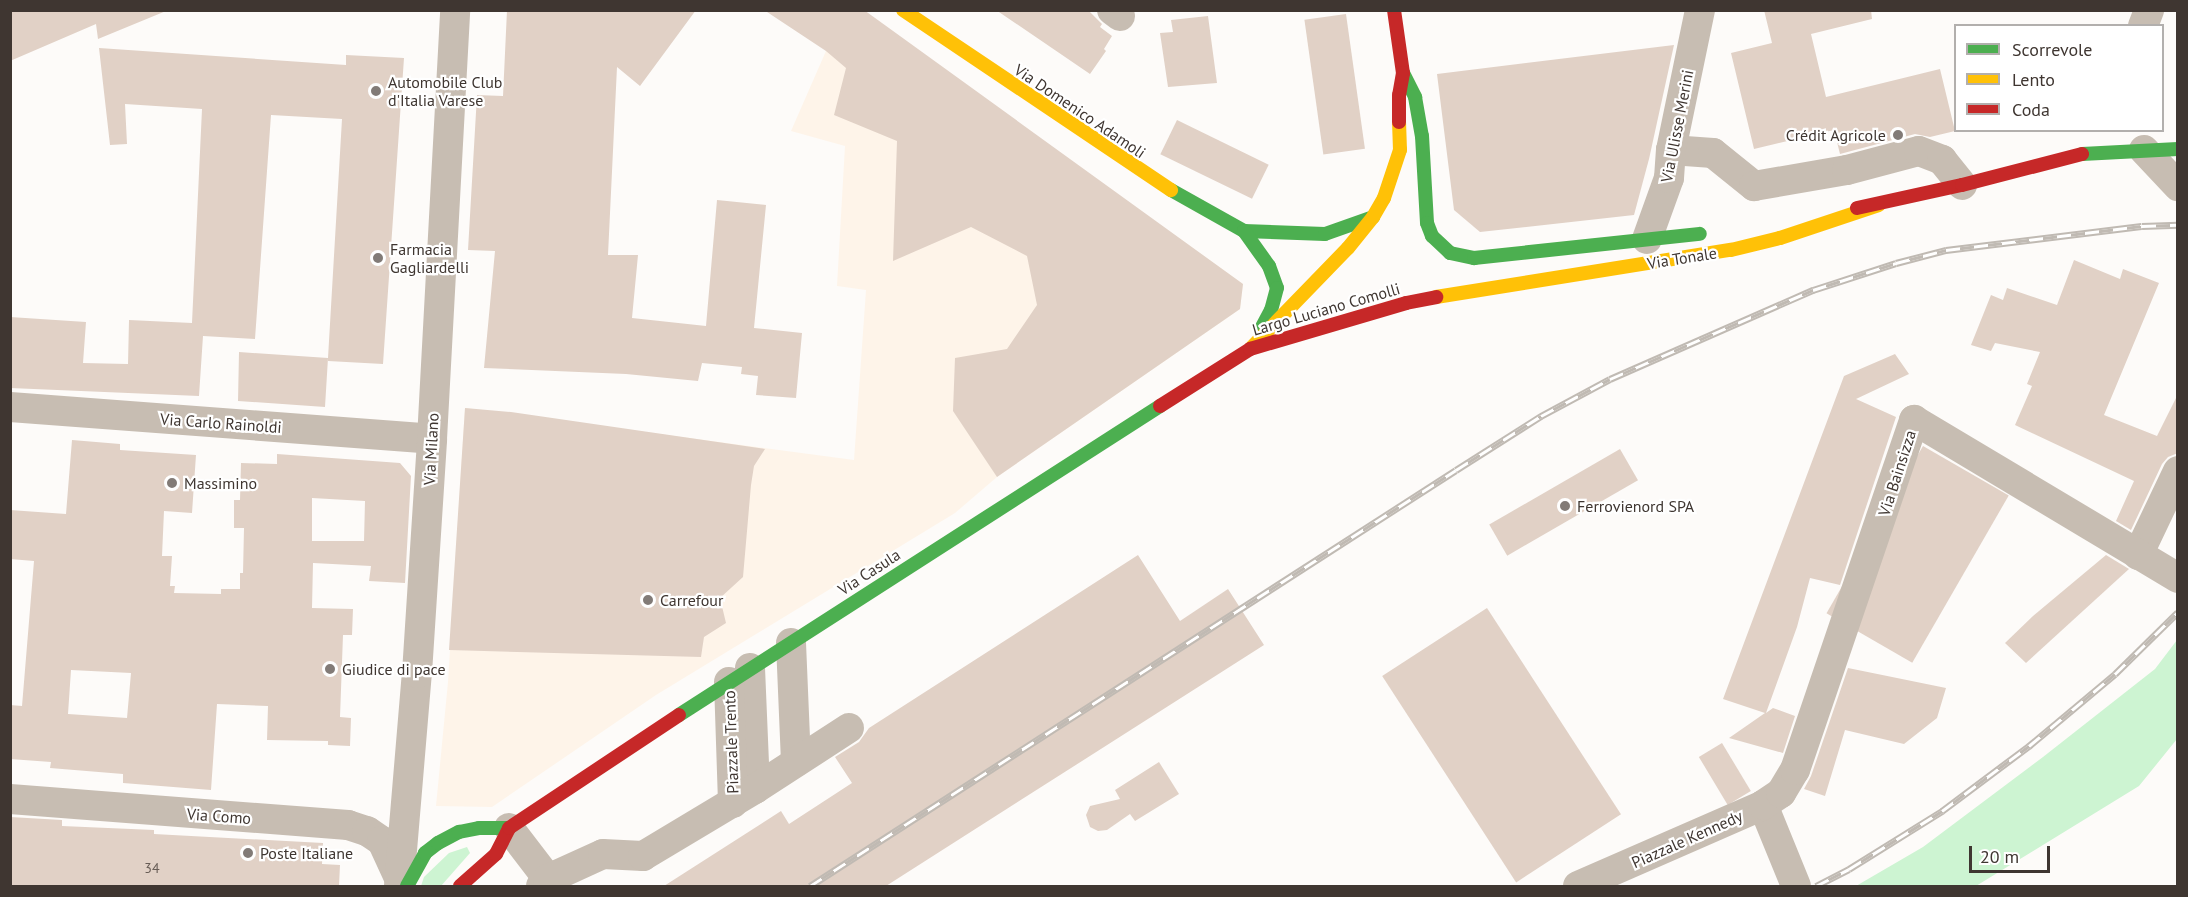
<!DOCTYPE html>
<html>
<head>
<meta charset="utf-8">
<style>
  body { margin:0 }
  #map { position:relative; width:2188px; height:897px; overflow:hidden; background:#fdfbf9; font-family:"PT Sans",sans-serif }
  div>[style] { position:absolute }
  .commercial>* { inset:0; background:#fef4e9 }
  .green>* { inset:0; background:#cdf4d2 }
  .building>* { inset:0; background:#e1d1c6; transform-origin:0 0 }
  .street>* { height:30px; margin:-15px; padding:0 15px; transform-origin:15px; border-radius:15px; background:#c7bdb2 }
  .fast>* { height:14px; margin:-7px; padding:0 7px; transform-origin:7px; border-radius:7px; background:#4caf50 }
  .slow>* { height:14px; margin:-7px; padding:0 7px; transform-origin:7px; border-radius:7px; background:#ffc107 }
  .jam>* { height:14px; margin:-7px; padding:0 7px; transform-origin:7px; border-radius:7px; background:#c62828 }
  .rail>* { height:7px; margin-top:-3.5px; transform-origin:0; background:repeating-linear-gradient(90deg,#fff 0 14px,#c0bab3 0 28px); box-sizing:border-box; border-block:2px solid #c0bab3 }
  .dots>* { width:16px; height:16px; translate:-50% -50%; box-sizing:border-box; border:3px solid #fff; border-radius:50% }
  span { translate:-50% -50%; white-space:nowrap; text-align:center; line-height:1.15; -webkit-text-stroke:4.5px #fff; paint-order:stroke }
  .number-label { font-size:14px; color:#685d56 }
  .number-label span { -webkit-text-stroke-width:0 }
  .poi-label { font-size:16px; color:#3f3631 }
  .left { translate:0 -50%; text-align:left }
  .right { translate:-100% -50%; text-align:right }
  .street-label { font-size:16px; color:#3f3631 }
  .frame { position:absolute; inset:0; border:12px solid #3f3631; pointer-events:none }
  .legend { position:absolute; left:1954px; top:24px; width:210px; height:108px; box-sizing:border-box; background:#fff; border:2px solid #b2afad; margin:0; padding:8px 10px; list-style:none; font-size:18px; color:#3f3631 }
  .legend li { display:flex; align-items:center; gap:12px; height:30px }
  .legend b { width:30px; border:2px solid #b2afad }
  .scale { position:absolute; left:1969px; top:846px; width:81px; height:27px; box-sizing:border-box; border:3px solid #3f3631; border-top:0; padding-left:8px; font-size:18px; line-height:21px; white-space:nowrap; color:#3f3631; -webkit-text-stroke:4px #fff; paint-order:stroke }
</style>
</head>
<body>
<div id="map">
  <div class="commercial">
    <div style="clip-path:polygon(859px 11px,1243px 284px,1240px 309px,997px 477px,955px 513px,656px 695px,492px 807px,436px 806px,448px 682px,465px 408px,854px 460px,866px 290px,837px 286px,845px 146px,791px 131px,826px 51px)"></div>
  </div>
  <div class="green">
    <div style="clip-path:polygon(2177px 640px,2177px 739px,2139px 786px,1976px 886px,1856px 886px,1923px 847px,2043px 757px,2155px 669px)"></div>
    <div style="clip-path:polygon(467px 847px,470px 853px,441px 886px,421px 886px,424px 877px,449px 853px)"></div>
  </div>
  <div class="building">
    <div style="clip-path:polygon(10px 10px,166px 10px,166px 11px,98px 39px,96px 24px,10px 61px)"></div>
    <div style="clip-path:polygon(507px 10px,696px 10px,640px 86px,617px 67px,608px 255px,638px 255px,632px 318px,706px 326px,717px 200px,766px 205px,754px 328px,802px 333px,796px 398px,756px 395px,758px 376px,741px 374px,742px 367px,702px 363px,698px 381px,626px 374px,484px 368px,495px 251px,468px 250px,477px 95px,503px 96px)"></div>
    <div style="clip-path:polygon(764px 10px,864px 10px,1243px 284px,1240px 309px,997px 477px,953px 411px,955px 358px,1007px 349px,1037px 305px,1027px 256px,971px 227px,893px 261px,897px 141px,834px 115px,846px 68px,826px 51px)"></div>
    <div style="clip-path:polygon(996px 10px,1088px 10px,1102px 24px,1100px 27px,1112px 36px,1104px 49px,1106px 51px,1090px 74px)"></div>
    <div style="clip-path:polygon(1764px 10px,1871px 10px,1872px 19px,1811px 34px,1826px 97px,1940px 69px,1955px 131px,1930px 137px,1915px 134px,1840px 154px,1834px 130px,1754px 149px,1731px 53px,1772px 43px)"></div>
    <div style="left:1346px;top:14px;width:136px;height:42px;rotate:82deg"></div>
    <div style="clip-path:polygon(1208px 16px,1217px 83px,1168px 87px,1160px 33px,1173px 32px,1171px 20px)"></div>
    <div style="clip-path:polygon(1674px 45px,1649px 159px,1634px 215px,1480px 232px,1454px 210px,1437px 74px)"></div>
    <div style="clip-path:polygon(99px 48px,346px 65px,346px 55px,404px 58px,383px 364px,328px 361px,328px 358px,325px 407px,238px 401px,239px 352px,328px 358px,342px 119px,271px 115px,255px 339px,203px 336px,199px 396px,10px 388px,10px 317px,86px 322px,83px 363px,128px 364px,129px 320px,192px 323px,202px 109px,125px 104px,127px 144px,110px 145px)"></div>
    <div style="left:1177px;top:120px;width:102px;height:38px;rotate:26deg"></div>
    <div style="clip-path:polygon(2074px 260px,2120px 279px,2123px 269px,2159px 283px,2104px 415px,2157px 436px,2178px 394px,2178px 453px,2168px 457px,2162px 464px,2131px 530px,2116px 521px,2134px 481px,2015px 425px,2032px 386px,2027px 384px,2040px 352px,1995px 343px,1991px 351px,1971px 345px,1991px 295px,2003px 300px,2007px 288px,2057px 305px)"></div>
    <div style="clip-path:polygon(1895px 354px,1909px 374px,1856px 399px,1896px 417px,1840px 585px,1810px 578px,1797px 627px,1766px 713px,1773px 708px,1795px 716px,1783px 753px,1729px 738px,1765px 713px,1723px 699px,1844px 376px)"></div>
    <div style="clip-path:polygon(465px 408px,511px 412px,765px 449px,754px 466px,751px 485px,743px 577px,720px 598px,726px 623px,704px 637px,701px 657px,449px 650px)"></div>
    <div style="clip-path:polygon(evenodd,72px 440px,120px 444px,120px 450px,196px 455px,192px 513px,164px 511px,162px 556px,172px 556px,170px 586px,175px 586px,174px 593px,221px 594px,221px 589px,240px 589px,240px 573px,243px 573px,244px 528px,234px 528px,234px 500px,240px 500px,241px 463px,277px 464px,277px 454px,400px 463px,411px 476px,405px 583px,369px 581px,371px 566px,313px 563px,312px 608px,353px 609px,352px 635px,343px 635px,340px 717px,351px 718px,350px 746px,328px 745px,328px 741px,267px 740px,268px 706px,217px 704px,211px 790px,123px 783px,123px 774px,50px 768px,51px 762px,10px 759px,10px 705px,22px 706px,34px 561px,10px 559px,10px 510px,66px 514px,72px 440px,312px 498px,365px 501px,364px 541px,312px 541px,312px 498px,72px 440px,71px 670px,131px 673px,127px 718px,68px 714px,71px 670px)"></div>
    <div style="left:1923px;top:446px;width:99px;height:193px;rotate:30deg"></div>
    <div style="left:1620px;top:449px;width:36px;height:151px;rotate:60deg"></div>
    <div style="clip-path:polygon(1138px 555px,1180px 621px,1228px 589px,1264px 645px,886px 886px,664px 886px,781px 811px,789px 824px,852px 783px,835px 757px,859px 742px,869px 728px)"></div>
    <div style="clip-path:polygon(2106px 555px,2129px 569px,2026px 663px,2005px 643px,2033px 616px)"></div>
    <div style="left:1487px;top:608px;width:246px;height:125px;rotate:57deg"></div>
    <div style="clip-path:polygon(1848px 668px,1946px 688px,1937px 718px,1904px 744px,1845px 730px,1825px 796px,1804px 789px,1811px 776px)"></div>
    <div style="left:1722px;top:743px;width:56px;height:27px;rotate:59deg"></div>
    <div style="clip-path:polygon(1159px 762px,1179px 794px,1135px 821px,1130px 814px,1107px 830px,1098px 831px,1090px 827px,1086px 815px,1090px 806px,1120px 799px,1115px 790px)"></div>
    <div style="clip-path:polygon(10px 817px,62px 820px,62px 826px,154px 830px,154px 834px,323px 843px,322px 864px,340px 865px,339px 886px,10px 886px)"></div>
  </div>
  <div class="street">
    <div style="left:1112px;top:10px;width:10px;rotate:37deg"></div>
    <div style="left:2143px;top:26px;width:17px;rotate:-69deg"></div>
    <div style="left:1671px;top:150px;width:42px;rotate:4.1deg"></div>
    <div style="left:1713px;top:153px;width:53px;rotate:38.8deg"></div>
    <div style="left:1754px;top:186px;width:94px;rotate:-9.8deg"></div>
    <div style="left:1847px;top:170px;width:74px;rotate:-14.8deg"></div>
    <div style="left:1919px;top:151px;width:25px;rotate:21deg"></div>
    <div style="left:1942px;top:160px;width:32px;rotate:51deg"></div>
    <div style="left:2144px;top:150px;width:50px;rotate:46.6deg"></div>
    <div style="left:1647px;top:239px;width:65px;rotate:-70.2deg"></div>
    <div style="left:1669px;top:178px;width:28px;rotate:-86deg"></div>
    <div style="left:1671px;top:150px;width:143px;rotate:-78.3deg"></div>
    <div style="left:10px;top:407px;width:423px;rotate:4.3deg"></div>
    <div style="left:2138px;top:555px;width:93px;rotate:-64.5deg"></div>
    <div style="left:791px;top:643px;width:119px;rotate:87.6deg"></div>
    <div style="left:750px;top:668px;width:121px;rotate:87.6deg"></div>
    <div style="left:729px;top:682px;width:121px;rotate:88.1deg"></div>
    <div style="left:10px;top:799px;width:339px;rotate:4.4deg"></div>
    <div style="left:348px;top:825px;width:20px;rotate:18deg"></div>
    <div style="left:367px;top:831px;width:18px;rotate:34deg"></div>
    <div style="left:382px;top:841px;width:41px;rotate:65.3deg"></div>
    <div style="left:1763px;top:805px;width:87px;rotate:67.8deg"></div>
    <div style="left:509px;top:828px;width:64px;rotate:52.6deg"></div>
    <div style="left:399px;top:886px;width:214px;rotate:-85.2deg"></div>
    <div style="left:417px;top:673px;width:234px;rotate:-86.3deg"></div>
    <div style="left:432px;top:439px;width:430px;rotate:-86.9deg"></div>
    <div style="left:541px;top:886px;width:10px;rotate:-45deg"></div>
    <div style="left:548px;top:879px;width:60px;rotate:-24.4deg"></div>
    <div style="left:603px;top:854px;width:40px;rotate:2.9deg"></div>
    <div style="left:643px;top:856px;width:131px;rotate:-30.9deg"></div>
    <div style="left:755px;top:789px;width:112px;rotate:-33deg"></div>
    <div style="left:1578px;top:886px;width:202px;rotate:-23.6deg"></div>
    <div style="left:1763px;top:805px;width:22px;rotate:-34deg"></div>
    <div style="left:1781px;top:793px;width:27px;rotate:-59deg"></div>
    <div style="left:1795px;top:770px;width:370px;rotate:-71.2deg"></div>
    <div style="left:1914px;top:420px;width:308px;rotate:30.9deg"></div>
  </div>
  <div class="fast">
    <div style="left:1403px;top:73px;width:27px;rotate:63deg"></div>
    <div style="left:1415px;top:97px;width:40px;rotate:80deg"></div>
    <div style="left:1422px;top:136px;width:87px;rotate:86.7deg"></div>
    <div style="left:1427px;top:223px;width:14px;rotate:69deg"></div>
    <div style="left:1432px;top:236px;width:25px;rotate:43deg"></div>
    <div style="left:1450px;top:253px;width:25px;rotate:12deg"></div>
    <div style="left:1474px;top:258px;width:227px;rotate:-6.1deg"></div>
    <div style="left:2082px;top:154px;width:96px;rotate:-3deg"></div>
    <div style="left:1171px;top:190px;width:84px;rotate:29.3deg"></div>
    <div style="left:1244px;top:231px;width:81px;rotate:2.1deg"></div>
    <div style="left:1325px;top:234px;width:51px;rotate:-19.5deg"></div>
    <div style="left:1244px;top:231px;width:43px;rotate:54.5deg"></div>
    <div style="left:1269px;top:266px;width:23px;rotate:70deg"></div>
    <div style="left:1277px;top:288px;width:23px;rotate:105deg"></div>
    <div style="left:1271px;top:310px;width:21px;rotate:118deg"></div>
    <div style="left:679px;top:715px;width:572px;rotate:-32.72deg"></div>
    <div style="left:407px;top:886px;width:38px;rotate:-61deg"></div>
    <div style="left:425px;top:853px;width:16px;rotate:-38deg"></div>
    <div style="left:438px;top:843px;width:24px;rotate:-28deg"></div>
    <div style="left:459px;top:832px;width:20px;rotate:-11deg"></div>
    <div style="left:479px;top:828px;width:30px"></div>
  </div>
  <div class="slow">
    <div style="left:903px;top:10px;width:323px;rotate:33.9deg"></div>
    <div style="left:1436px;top:297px;width:299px;rotate:-9.1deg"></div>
    <div style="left:1731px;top:250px;width:50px;rotate:-13.8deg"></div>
    <div style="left:1780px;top:238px;width:104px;rotate:-18.4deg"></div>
    <div style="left:1251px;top:348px;width:139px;rotate:-45.9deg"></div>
    <div style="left:1348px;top:248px;width:40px;rotate:-51deg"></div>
    <div style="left:1373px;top:217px;width:22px;rotate:-60deg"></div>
    <div style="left:1384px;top:198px;width:51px;rotate:-71.6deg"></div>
    <div style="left:1400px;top:150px;width:28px;rotate:-92deg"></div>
  </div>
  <div class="jam">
    <div style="left:1394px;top:10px;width:64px;rotate:81.9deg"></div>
    <div style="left:1403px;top:73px;width:22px;rotate:100deg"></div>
    <div style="left:1399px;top:95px;width:27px;rotate:90deg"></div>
    <div style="left:1857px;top:208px;width:107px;rotate:-12.4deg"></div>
    <div style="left:1962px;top:185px;width:124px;rotate:-14.5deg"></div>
    <div style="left:1160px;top:406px;width:107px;rotate:-32.3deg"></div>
    <div style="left:1250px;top:349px;width:163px;rotate:-16.4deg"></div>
    <div style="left:1406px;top:303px;width:31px;rotate:-11deg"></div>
    <div style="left:460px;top:886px;width:48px;rotate:-41.6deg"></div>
    <div style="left:496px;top:854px;width:29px;rotate:-63deg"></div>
    <div style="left:509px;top:828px;width:204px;rotate:-33.6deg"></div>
  </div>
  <div class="rail">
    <div style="left:810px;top:886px;width:768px;rotate:-32.78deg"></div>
    <div style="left:1456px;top:470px;width:101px;rotate:-32.4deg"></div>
    <div style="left:1541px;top:416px;width:78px;rotate:-28.2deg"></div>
    <div style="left:1610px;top:379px;width:222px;rotate:-23.7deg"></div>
    <div style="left:1813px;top:290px;width:87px;rotate:-18deg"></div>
    <div style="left:1896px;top:263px;width:52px;rotate:-14.6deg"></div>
    <div style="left:1946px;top:250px;width:197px;rotate:-7deg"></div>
    <div style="left:2142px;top:226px;width:36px;rotate:-2deg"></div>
    <div style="left:1816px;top:886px;width:37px;rotate:-27deg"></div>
    <div style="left:1849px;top:869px;width:110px;rotate:-31.9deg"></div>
    <div style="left:1942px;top:811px;width:109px;rotate:-36.8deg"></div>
    <div style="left:2029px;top:746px;width:112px;rotate:-39.9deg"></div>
    <div style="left:2115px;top:674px;width:88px;rotate:-44.5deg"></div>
  </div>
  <div class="dots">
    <div style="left:376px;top:91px;background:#827b77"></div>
    <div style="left:1898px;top:135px;background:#827b77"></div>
    <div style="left:378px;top:258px;background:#827b77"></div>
    <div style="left:172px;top:483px;background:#827b77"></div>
    <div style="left:1565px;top:506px;background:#827b77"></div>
    <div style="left:648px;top:600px;background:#827b77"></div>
    <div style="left:330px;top:669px;background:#827b77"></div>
    <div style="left:248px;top:853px;background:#827b77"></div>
  </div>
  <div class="number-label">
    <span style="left:152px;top:868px">34</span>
  </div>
  <div class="poi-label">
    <span class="left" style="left:388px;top:91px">Automobile Club<br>d'Italia Varese</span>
    <span class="right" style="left:1886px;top:135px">Crédit Agricole</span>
    <span class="left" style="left:390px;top:258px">Farmacia<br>Gagliardelli</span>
    <span class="left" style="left:184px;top:483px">Massimino</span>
    <span class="left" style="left:1577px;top:506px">Ferrovienord SPA</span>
    <span class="left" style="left:660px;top:600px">Carrefour</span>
    <span class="left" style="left:342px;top:669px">Giudice di pace</span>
    <span class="left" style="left:260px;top:853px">Poste Italiane</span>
  </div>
  <div class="street-label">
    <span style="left:1080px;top:111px;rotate:34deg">Via Domenico Adamoli</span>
    <span style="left:1677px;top:126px;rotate:-79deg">Via Ulisse Merini</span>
    <span style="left:1682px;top:258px;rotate:-9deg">Via Tonale</span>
    <span style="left:1326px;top:309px;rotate:-16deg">Largo Luciano Comolli</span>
    <span style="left:221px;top:423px;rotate:4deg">Via Carlo Rainoldi</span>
    <span style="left:431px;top:449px;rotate:-87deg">Via Milano</span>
    <span style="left:1897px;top:473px;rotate:-72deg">Via Bainsizza</span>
    <span style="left:869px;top:572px;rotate:-33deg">Via Casula</span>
    <span style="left:731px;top:742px;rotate:-92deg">Piazzale Trento</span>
    <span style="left:219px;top:816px;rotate:4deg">Via Como</span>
    <span style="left:1687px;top:839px;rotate:-24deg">Piazzale Kennedy</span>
  </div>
  <div class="frame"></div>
  <ul class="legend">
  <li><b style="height:8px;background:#4caf50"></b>Scorrevole</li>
  <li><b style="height:8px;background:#ffc107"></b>Lento</li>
  <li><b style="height:8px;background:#c62828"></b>Coda</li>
  </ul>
  <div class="scale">20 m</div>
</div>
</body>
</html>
